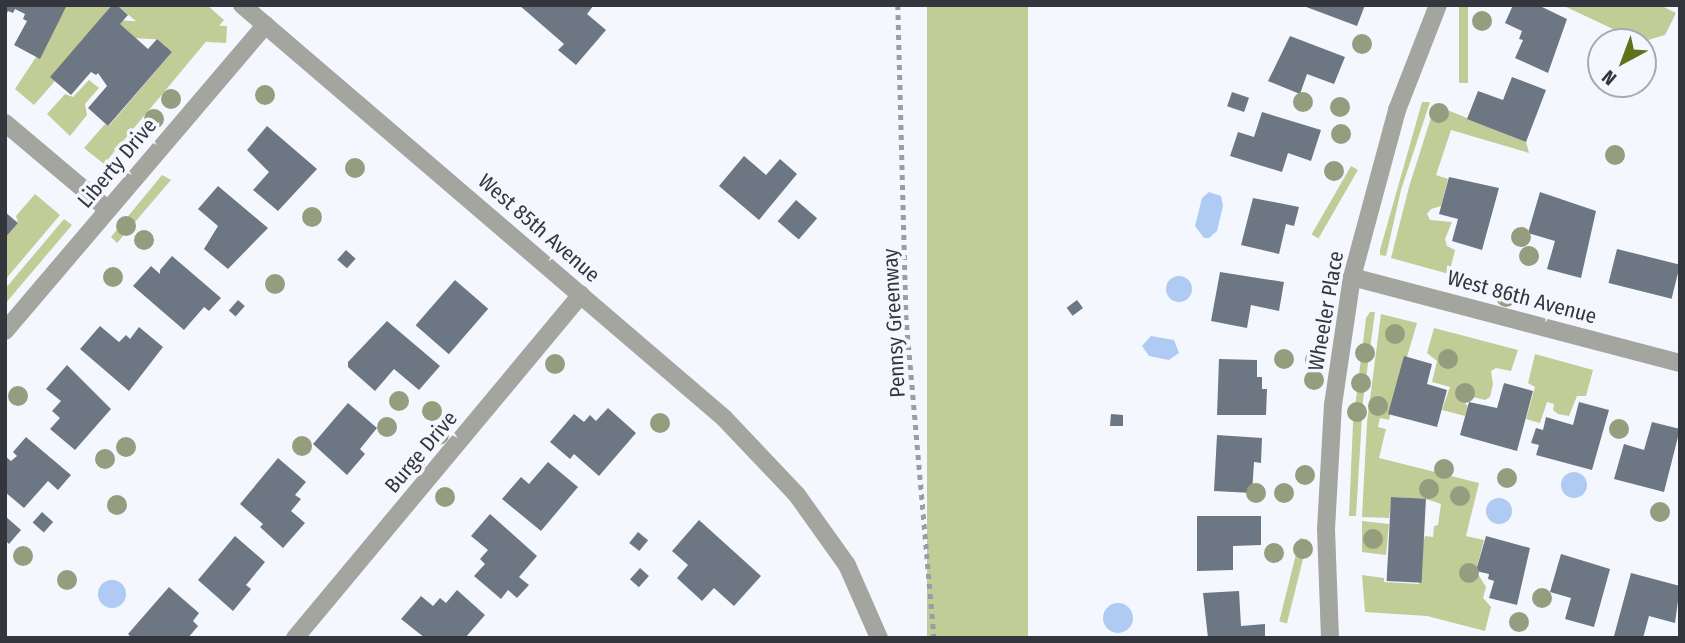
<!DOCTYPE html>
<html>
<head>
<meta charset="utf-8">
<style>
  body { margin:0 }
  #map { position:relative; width:1685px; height:643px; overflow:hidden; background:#f4f8fe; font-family:"Fira Sans Condensed",sans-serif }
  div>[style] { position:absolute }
  .green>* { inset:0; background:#c1cc97; transform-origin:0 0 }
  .water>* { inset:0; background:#afcaf3 }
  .round { border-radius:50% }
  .building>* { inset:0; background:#6d7683; transform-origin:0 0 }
  .path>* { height:4.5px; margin-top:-2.25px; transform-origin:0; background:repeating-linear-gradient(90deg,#9a9da3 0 5px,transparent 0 10px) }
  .minor>* { height:18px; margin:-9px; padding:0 9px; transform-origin:9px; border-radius:9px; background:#a3a59e }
  .tertiary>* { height:18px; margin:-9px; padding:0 9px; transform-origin:9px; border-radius:9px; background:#a3a59e }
  .trees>* { width:20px; height:20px; margin:-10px; border-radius:50%; background:#959d7e }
  span { translate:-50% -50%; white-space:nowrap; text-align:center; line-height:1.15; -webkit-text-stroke:7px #f4f8fe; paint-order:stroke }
  .street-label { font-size:21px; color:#33363c }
  .frame { position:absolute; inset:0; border:7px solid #33363c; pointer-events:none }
  .north { position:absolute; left:1587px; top:28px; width:70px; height:70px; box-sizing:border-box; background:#f4f8fe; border:2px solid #a7aab0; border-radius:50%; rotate:221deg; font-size:19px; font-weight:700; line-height:28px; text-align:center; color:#33363c }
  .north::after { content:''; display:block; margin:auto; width:24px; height:32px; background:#63701b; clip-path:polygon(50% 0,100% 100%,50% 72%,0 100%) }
</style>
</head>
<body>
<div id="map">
  <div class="green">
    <div style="clip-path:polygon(67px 5px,112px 5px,51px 77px,55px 81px,34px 105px,15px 89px,36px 57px,40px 58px)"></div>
    <div style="clip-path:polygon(117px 5px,207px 5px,224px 20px,104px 164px,84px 148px,105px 124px,109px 126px,172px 52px)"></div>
    <div style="left:927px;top:5px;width:101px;height:634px"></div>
    <div style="left:1459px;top:5px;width:9px;height:78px"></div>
    <div style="clip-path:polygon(1562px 5px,1660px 5px,1676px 13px,1665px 35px,1648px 40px,1636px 34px,1632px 38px)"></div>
    <div style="left:227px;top:26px;width:17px;height:185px;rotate:93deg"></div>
    <div style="clip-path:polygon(89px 80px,99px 88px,85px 104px,87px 115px,70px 136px,47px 114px,65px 94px,73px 97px)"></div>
    <div style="clip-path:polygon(1422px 102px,1430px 102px,1401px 190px,1386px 256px,1380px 255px,1380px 250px)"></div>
    <div style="clip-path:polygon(1435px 105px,1526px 142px,1529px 153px,1451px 130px,1436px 175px,1448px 179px,1441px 206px,1431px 209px,1427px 214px,1430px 220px,1452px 222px,1445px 239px,1447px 246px,1455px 250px,1449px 274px,1391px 258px,1409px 187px)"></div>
    <div style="left:1351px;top:166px;width:8px;height:79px;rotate:30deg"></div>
    <div style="clip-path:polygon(162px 175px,171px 180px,117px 243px,111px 237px)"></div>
    <div style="clip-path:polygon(35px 194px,60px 215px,5px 280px,5px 238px,18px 223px,16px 216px)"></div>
    <div style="clip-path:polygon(64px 219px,72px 225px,5px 304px,5px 289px)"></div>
    <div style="clip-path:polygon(1370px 312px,1375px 312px,1363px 401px,1356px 516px,1349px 516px,1353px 423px,1366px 318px)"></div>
    <div style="clip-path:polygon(1381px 314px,1417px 323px,1407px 357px,1404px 357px,1389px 420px,1380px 418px,1378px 427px,1386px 429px,1379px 458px,1479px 483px,1466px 536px,1484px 540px,1476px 571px,1486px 587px,1483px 598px,1491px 607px,1485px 631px,1427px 616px,1365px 612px,1362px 575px,1384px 578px,1384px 582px,1419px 584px,1423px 542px,1425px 536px,1433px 537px,1434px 526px,1438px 525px,1441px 504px,1426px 499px,1392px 497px,1389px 518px,1362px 517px,1367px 422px)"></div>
    <div style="clip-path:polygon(1434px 328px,1518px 350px,1511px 371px,1496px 368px,1491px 371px,1493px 384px,1490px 397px,1485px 400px,1473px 397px,1468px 390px,1461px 393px,1459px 398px,1468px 406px,1465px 416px,1442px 410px,1450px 387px,1432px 382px,1437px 361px,1427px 353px)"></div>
    <div style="clip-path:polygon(1535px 354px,1593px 370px,1586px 396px,1577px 396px,1569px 416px,1558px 414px,1553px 410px,1554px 404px,1547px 402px,1540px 423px,1526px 419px,1535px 387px,1528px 383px)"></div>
    <div style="clip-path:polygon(1362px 521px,1389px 524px,1386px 555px,1362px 552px)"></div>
    <div style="left:1300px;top:538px;width:8px;height:86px;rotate:14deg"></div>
  </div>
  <div class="water">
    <div style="clip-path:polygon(1209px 192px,1221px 196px,1223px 206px,1217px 231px,1209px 238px,1204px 238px,1195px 226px,1202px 198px)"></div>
    <div class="round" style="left:1166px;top:276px;width:26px;height:26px"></div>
    <div style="clip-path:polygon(1151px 336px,1174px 340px,1179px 353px,1169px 360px,1149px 356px,1142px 346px)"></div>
    <div class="round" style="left:1561px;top:472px;width:26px;height:26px"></div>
    <div class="round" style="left:1486px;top:498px;width:26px;height:26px"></div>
    <div class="round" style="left:98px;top:580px;width:28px;height:28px"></div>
    <div class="round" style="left:1103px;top:603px;width:30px;height:30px"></div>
  </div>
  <div class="building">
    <div style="clip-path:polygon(5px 5px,67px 5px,40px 59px,14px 45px,27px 21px,23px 19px,25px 14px,15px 9px,13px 13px,8px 11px,5px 17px)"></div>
    <div style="clip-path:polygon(112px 5px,117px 5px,128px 15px,120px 24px,148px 49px,157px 39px,172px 52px,108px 126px,88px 108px,107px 86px,98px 73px,96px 75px,91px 72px,71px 95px,50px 77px)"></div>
    <div style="clip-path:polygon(519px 5px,594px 5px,587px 14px,606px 30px,576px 65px,558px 50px,564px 44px)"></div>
    <div style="clip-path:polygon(1301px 5px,1365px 5px,1357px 26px)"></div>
    <div style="clip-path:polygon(1513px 5px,1538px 5px,1567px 19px,1548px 73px,1515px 58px,1523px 40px,1519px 39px,1522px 31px,1505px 23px)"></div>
    <div style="clip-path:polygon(1290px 36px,1345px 57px,1334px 84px,1307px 74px,1300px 94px,1268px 81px)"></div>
    <div style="clip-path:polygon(1512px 77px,1546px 90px,1526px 142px,1467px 119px,1478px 91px,1503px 100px)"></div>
    <div style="left:1232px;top:92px;width:18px;height:15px;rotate:19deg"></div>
    <div style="clip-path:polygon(1262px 112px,1321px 130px,1311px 161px,1288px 153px,1282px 172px,1230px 156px,1238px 132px,1254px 137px)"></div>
    <div style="clip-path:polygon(267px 126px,317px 169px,278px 211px,253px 190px,269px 172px,247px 150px)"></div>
    <div style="clip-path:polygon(744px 156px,766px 175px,780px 159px,797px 174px,759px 220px,719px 186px)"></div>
    <div style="clip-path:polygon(1449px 177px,1499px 188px,1482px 250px,1452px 241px,1458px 219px,1439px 214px)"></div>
    <div style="clip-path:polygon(218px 186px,268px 228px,228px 269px,204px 249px,218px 226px,198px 209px)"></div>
    <div style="clip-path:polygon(1540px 192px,1596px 211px,1581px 278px,1547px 269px,1555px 241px,1528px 233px)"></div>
    <div style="clip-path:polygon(1253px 198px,1299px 207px,1294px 226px,1286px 224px,1279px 254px,1241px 245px)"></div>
    <div style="left:796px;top:200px;width:28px;height:28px;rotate:41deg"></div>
    <div style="clip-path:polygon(5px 212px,18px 223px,5px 238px)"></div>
    <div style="left:1617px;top:249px;width:65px;height:35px;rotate:14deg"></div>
    <div style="left:346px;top:250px;width:13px;height:13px;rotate:42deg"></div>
    <div style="clip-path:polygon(172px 256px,221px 298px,209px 311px,204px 307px,184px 330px,133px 286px,151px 266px,160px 274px,160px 270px)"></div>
    <div style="clip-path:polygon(1220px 272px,1284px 282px,1279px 311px,1251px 305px,1247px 328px,1211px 321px)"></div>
    <div style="left:455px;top:280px;width:44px;height:60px;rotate:41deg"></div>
    <div style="left:238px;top:300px;width:9px;height:14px;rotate:41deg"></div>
    <div style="left:1077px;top:300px;width:10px;height:13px;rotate:53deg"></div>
    <div style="clip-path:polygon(387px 321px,440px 366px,419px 390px,394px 369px,375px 391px,348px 367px,348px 362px)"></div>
    <div style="clip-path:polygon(100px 326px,119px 342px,126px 335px,130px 339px,139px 327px,163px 347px,129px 391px,80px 349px)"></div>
    <div style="clip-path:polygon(1404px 356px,1432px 364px,1427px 384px,1447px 390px,1437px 427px,1388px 414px)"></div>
    <div style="clip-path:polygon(1219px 359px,1257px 360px,1257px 377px,1262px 377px,1262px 389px,1267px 389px,1266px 415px,1217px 415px)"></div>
    <div style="clip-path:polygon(67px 365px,111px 409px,75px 450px,50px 429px,60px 418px,52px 411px,61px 401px,46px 389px)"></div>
    <div style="clip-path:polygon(1504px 383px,1533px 391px,1517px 451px,1460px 435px,1469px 402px,1497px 408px)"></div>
    <div style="clip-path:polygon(1579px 402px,1609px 410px,1592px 470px,1536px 455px,1539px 445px,1531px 443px,1536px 428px,1543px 430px,1546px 417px,1573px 425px)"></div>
    <div style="clip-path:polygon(348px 403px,377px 428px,360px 449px,365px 454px,347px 475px,313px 444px)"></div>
    <div style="clip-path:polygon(608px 408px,636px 433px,599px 476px,574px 454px,570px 459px,550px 442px,574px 414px,584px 422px,590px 415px,596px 421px)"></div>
    <div style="clip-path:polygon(1111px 414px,1123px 415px,1123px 426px,1110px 426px)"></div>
    <div style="clip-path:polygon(1652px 422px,1680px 429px,1664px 492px,1614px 479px,1624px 444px,1644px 450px)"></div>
    <div style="clip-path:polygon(1217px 435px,1262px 438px,1261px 463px,1254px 462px,1252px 493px,1214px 491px)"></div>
    <div style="clip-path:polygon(26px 437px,71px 475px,58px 490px,48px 481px,24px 508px,5px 492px,5px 456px,11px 461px,17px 456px,13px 452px)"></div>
    <div style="clip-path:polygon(278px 458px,306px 482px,295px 495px,301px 499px,291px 511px,305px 523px,283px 548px,260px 527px,263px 524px,240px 504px)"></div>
    <div style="clip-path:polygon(548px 462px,578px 487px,541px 531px,502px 499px,521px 477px,529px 484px)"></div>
    <div style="left:1391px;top:497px;width:35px;height:84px;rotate:3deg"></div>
    <div style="left:42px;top:512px;width:15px;height:14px;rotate:42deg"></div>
    <div style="clip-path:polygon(490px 514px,537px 556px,519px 577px,529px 585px,517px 598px,508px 590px,501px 599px,474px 576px,485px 564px,480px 559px,488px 550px,471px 536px)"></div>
    <div style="clip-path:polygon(5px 516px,21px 530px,9px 544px,5px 540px)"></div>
    <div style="clip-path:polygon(1197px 516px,1261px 516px,1261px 545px,1233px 546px,1233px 570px,1197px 571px)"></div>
    <div style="clip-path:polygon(699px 520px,761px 576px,734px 606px,714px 588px,702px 601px,677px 578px,688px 565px,672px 551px)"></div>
    <div style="left:638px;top:532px;width:13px;height:14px;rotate:39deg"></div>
    <div style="clip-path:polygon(235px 536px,265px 562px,246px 585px,251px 589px,233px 611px,198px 580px)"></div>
    <div style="clip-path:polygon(1486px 536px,1530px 548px,1517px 605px,1489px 598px,1494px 581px,1488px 579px,1489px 574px,1476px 571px)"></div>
    <div style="clip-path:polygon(1561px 554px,1610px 569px,1594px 627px,1565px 619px,1571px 598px,1550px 592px)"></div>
    <div style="left:640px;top:568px;width:12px;height:15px;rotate:42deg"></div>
    <div style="clip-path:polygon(1631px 573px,1680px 586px,1675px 623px,1649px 616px,1643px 638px,1614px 636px)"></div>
    <div style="clip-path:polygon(169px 587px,199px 613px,193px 621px,198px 626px,188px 638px,132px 638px,128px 634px)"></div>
    <div style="clip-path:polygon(457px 590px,485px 615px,465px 638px,425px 638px,401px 619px,421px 596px,433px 606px,440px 598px,446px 603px)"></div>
    <div style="clip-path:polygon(1239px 591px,1241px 626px,1265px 624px,1265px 638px,1208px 638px,1203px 593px)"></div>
  </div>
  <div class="path">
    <div style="left:898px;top:5px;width:310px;rotate:88.5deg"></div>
    <div style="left:906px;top:315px;width:324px;rotate:85deg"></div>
  </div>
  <div class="minor">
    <div style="left:5px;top:123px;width:133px;rotate:40.1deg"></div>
    <div style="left:1352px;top:277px;width:339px;rotate:14.7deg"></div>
    <div style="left:5px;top:331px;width:402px;rotate:-49.6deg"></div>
    <div style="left:295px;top:638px;width:447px;rotate:-50.2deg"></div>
    <div style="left:1330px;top:638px;width:109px;rotate:-92.1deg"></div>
    <div style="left:1326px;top:529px;width:124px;rotate:-86.8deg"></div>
    <div style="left:1333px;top:405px;width:129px;rotate:-81.6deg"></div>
    <div style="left:1352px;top:277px;width:173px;rotate:-74.9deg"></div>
    <div style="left:1397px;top:110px;width:113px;rotate:-68.7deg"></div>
  </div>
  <div class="tertiary">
    <div style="left:242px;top:5px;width:635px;rotate:40.59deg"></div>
    <div style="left:724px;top:418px;width:106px;rotate:46.5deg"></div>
    <div style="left:797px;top:495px;width:86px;rotate:54.5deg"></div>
    <div style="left:847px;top:565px;width:80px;rotate:66.3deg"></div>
  </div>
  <div class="trees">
    <div style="left:1482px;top:21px"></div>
    <div style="left:1362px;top:44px"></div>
    <div style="left:265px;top:95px"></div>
    <div style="left:171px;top:99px"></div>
    <div style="left:1303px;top:102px"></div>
    <div style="left:1340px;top:107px"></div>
    <div style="left:1439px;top:113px"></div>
    <div style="left:154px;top:119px"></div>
    <div style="left:1341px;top:134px"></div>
    <div style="left:1615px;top:155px"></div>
    <div style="left:355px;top:168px"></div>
    <div style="left:1334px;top:171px"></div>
    <div style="left:312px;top:217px"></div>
    <div style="left:126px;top:226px"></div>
    <div style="left:1521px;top:237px"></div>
    <div style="left:144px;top:240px"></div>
    <div style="left:1529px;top:256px"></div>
    <div style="left:113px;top:277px"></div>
    <div style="left:275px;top:284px"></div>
    <div style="left:1506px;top:297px"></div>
    <div style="left:1395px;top:334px"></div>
    <div style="left:1365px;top:353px"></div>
    <div style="left:1284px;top:359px"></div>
    <div style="left:1448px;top:359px"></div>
    <div style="left:1315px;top:360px"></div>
    <div style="left:555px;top:364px"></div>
    <div style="left:1314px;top:380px"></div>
    <div style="left:1361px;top:383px"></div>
    <div style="left:1465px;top:393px"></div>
    <div style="left:18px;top:396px"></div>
    <div style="left:399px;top:401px"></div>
    <div style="left:1378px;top:406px"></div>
    <div style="left:432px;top:411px"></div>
    <div style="left:1357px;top:412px"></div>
    <div style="left:660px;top:423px"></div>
    <div style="left:387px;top:427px"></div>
    <div style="left:1619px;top:429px"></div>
    <div style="left:439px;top:435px"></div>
    <div style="left:302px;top:446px"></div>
    <div style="left:126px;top:447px"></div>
    <div style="left:105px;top:459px"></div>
    <div style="left:415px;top:463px"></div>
    <div style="left:1444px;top:469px"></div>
    <div style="left:1305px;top:475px"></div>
    <div style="left:1507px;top:478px"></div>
    <div style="left:1429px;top:489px"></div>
    <div style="left:1256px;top:493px"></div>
    <div style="left:1284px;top:493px"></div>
    <div style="left:1460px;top:496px"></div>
    <div style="left:445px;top:497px"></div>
    <div style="left:117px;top:505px"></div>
    <div style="left:1660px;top:512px"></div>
    <div style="left:1373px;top:539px"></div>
    <div style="left:1303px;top:549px"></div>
    <div style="left:1274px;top:553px"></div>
    <div style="left:23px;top:556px"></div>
    <div style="left:1469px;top:573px"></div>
    <div style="left:67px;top:580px"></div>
    <div style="left:1542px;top:598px"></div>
    <div style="left:1519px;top:622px"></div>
  </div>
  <div class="street-label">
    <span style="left:117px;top:163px;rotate:-50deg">Liberty Drive</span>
    <span style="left:539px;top:228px;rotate:41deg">West 85th Avenue</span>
    <span style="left:1522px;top:297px;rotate:15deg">West 86th Avenue</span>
    <span style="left:1326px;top:311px;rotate:-80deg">Wheeler Place</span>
    <span style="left:894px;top:323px;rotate:-93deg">Pennsy Greenway</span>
    <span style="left:421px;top:452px;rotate:-50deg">Burge Drive</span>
  </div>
  <div class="frame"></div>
  <div class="north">N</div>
</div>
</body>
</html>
